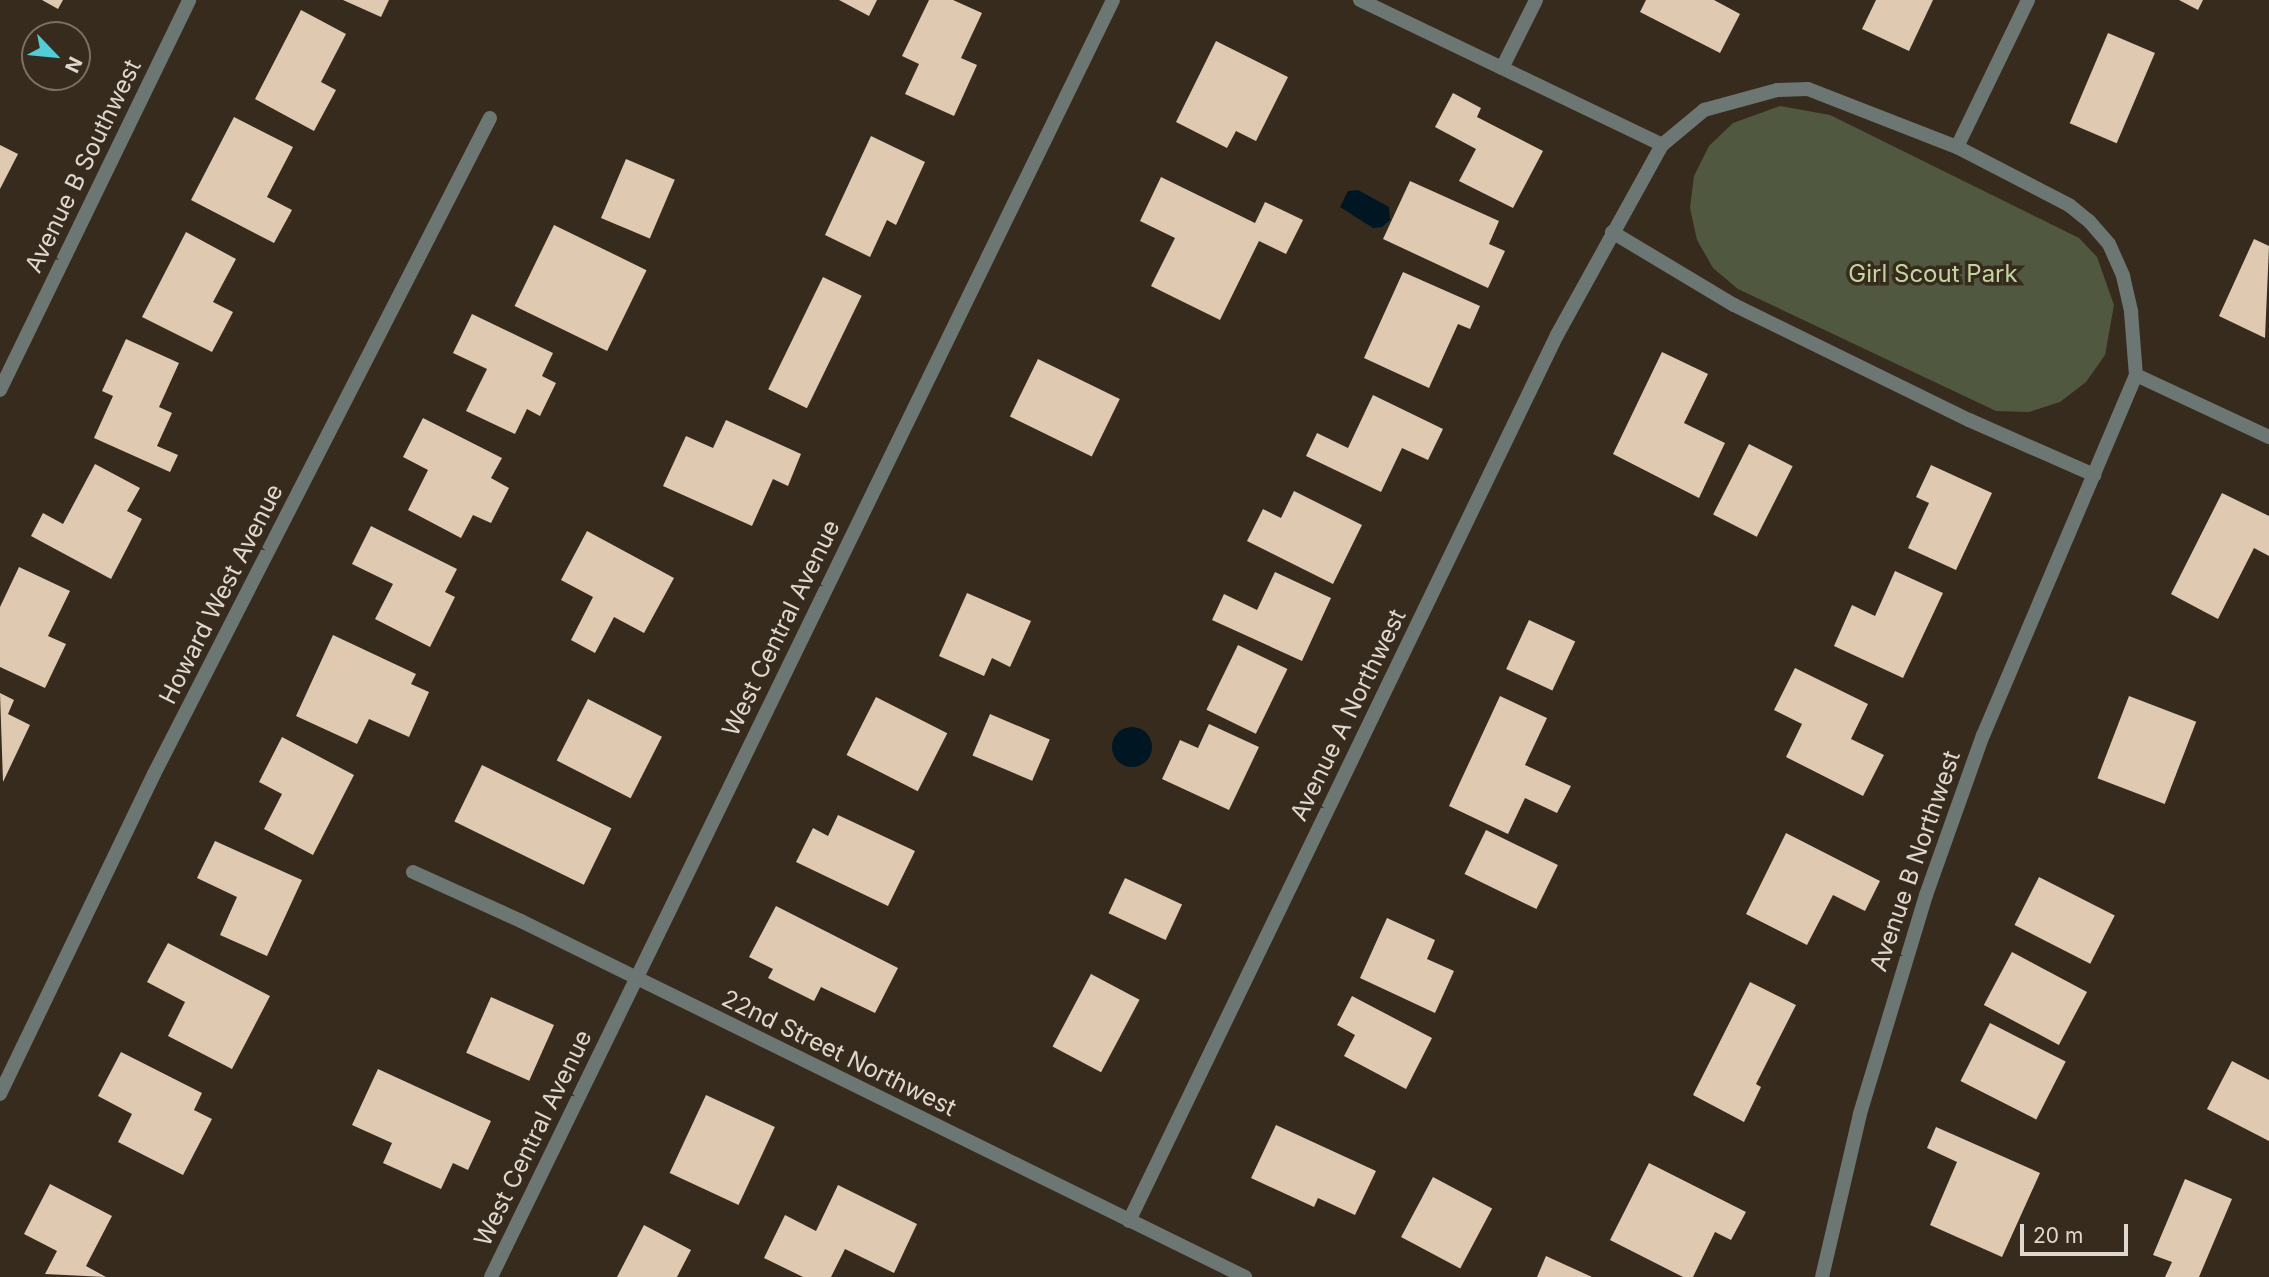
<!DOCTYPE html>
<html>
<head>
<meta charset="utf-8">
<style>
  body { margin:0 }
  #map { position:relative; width:2269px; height:1277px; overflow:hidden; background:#372b1d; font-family:Inter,sans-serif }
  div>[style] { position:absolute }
  .green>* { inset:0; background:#515840 }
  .water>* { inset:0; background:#001623 }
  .round { border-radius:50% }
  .building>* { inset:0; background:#e0c9b1; transform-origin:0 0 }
  .street>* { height:14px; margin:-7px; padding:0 7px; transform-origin:7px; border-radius:7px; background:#6c7672 }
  span { translate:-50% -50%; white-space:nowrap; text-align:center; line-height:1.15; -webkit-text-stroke:7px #372b1d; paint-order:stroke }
  .street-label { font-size:24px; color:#e0d8cf }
  .park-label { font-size:24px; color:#c4d4a0 }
  .north { position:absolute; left:21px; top:21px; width:70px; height:70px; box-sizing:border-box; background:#372b1d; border:2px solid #7b7064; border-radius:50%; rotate:116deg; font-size:19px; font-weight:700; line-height:28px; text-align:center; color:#e0d8cf }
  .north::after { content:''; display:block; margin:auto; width:24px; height:32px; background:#52ccd6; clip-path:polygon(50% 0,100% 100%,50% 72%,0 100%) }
  .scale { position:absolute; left:2020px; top:1224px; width:108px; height:32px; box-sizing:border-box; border:4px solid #e0d8cf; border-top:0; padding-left:9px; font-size:21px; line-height:24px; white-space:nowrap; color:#e0d8cf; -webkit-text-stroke:5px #372b1d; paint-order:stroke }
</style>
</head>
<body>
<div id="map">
  <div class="green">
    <div style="clip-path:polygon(1780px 106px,1830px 115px,2079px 238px,2097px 257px,2114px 305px,2105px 355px,2086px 382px,2060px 402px,2029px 412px,1996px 411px,1738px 289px,1713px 268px,1697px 240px,1690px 208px,1694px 176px,1709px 146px,1733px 123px)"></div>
  </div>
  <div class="water">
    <div style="clip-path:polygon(1358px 190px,1389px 207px,1390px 220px,1382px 227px,1373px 228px,1340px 207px,1348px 191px)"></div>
    <div class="round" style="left:1112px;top:727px;width:40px;height:40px"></div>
  </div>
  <div class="building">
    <div style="clip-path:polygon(42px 0,63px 0,58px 9px)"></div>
    <div style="clip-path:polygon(343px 0,389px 0,381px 17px)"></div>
    <div style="clip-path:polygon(839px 0,877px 0,869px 16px)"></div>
    <div style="clip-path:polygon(929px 0,953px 0,982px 13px,961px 58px,977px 65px,954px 116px,905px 94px,919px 64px,902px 56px)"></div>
    <div style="clip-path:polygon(1646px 0,1714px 0,1740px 14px,1720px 53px,1640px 12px)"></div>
    <div style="clip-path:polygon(1876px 0,1933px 0,1909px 51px,1862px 29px)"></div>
    <div style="clip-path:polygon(2179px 0,2203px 0,2198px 10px)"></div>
    <div style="clip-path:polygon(301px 10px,346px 34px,321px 82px,336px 90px,314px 131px,255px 99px)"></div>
    <div style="left:2108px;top:33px;width:51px;height:98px;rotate:23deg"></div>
    <div style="clip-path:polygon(1216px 41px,1288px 77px,1256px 141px,1236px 131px,1227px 148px,1176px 122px)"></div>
    <div style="clip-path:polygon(1453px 93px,1481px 108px,1477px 117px,1543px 151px,1513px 208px,1459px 181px,1476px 149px,1435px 127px)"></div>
    <div style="clip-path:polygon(234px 117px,293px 147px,267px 197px,292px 210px,274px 243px,191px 200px)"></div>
    <div style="clip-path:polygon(871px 136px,925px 162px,896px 225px,887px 220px,870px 257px,825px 235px)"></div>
    <div style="clip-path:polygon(0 145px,18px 154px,0 189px)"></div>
    <div style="left:626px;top:159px;width:53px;height:64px;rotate:23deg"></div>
    <div style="clip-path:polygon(1161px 177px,1255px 223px,1265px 202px,1303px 220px,1286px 254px,1259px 241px,1220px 320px,1151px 286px,1175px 238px,1140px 221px)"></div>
    <div style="clip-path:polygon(1410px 181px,1499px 221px,1489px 244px,1505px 251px,1488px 288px,1383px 239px)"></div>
    <div style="left:554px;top:225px;width:103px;height:90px;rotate:26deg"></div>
    <div style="clip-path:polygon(186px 232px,236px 259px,213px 302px,233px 312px,212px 352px,142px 317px)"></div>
    <div style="clip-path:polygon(2254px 239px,2269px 246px,2265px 338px,2219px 316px)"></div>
    <div style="clip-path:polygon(1403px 272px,1480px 306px,1470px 329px,1458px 324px,1429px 388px,1364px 358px)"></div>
    <div style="left:823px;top:277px;width:43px;height:125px;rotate:26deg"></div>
    <div style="clip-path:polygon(472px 314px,553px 353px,542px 376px,556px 383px,540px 416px,527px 409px,515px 434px,466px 411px,487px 369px,453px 353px)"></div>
    <div style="clip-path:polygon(126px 339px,179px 363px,159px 407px,172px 413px,157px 446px,178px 455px,170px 472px,94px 438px,113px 396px,102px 391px)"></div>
    <div style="clip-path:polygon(1662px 352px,1708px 374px,1684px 423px,1725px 443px,1699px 498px,1613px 454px)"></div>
    <div style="left:1038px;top:359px;width:91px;height:64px;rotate:26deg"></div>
    <div style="clip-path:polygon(1373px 395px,1443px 429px,1428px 460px,1402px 448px,1381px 492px,1306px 456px,1317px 433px,1348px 448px)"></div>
    <div style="clip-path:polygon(423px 418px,502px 458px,491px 478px,509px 488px,491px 523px,473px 515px,461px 538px,408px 510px,428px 470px,403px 457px)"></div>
    <div style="clip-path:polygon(726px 420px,801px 454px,788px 486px,773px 479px,752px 526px,663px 486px,686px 436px,713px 448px)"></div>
    <div style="left:1749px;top:444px;width:49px;height:79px;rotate:27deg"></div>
    <div style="clip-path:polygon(95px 464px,140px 488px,127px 511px,142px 519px,111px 579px,31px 536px,43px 513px,63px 524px)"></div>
    <div style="clip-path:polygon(1931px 465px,1992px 493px,1956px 570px,1908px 548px,1929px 503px,1916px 497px)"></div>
    <div style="clip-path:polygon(1294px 491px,1362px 525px,1333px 584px,1247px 541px,1263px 509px,1281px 518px)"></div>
    <div style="clip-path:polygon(2222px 493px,2269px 516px,2269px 556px,2254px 548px,2218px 619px,2171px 594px)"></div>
    <div style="clip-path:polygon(371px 526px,457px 569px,445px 592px,455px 597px,430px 647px,375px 619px,393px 584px,352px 564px)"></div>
    <div style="clip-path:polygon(587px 531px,674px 578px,644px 633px,614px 617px,595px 653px,571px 640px,593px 597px,561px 580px)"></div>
    <div style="clip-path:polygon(19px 567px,70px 591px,48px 636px,66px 644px,45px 688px,0 667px,0 607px)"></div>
    <div style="clip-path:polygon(1895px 571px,1943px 593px,1903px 678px,1834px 646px,1852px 605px,1875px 616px)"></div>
    <div style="clip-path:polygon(1275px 572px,1331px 598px,1302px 661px,1212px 620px,1224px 594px,1257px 610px)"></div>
    <div style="clip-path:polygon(967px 593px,1031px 621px,1010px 667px,992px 658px,984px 676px,939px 656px)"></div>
    <div style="left:1529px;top:620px;width:51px;height:54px;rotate:25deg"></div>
    <div style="clip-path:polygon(333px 635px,416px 674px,411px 684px,429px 692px,409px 737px,369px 719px,357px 744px,296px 716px)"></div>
    <div style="left:1238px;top:645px;width:55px;height:72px;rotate:26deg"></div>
    <div style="clip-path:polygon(1795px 668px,1868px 704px,1851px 739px,1884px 755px,1863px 796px,1786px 757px,1802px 724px,1774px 710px)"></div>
    <div style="clip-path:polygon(0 693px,14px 700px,8px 714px,30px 725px,3px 782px)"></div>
    <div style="clip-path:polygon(1500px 696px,1547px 718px,1525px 765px,1571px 786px,1557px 813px,1525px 798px,1508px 834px,1449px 806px)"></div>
    <div style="left:2129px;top:696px;width:72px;height:88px;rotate:21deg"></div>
    <div style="left:876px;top:697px;width:80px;height:65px;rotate:27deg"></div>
    <div style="left:588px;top:699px;width:83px;height:69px;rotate:27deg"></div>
    <div style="left:990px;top:714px;width:65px;height:45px;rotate:23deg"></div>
    <div style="clip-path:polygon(1209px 724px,1259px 747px,1229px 810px,1162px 779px,1180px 740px,1198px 748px)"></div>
    <div style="clip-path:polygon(282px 737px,354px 775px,313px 855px,264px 829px,282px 794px,259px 782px)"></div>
    <div style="left:482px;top:765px;width:144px;height:63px;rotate:26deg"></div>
    <div style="clip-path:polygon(838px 815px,915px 851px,888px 906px,796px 862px,813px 828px,828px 836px)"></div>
    <div style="left:1486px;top:830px;width:80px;height:49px;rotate:26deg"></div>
    <div style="clip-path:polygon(1786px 833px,1880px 881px,1865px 911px,1833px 895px,1807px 945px,1746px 914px)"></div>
    <div style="clip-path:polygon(215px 841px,302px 880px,267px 956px,220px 935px,237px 897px,197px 878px)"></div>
    <div style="left:2039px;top:877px;width:85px;height:54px;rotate:27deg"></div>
    <div style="left:1125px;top:878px;width:63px;height:39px;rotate:25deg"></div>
    <div style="clip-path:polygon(776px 906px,898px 968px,875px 1013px,821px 987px,814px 1001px,768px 978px,773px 969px,749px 957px)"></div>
    <div style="clip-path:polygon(1387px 918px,1435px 940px,1427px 959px,1454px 971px,1435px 1013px,1360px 978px)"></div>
    <div style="clip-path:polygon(168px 943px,270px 996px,232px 1069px,168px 1036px,185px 1002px,147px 982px)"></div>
    <div style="left:2012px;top:952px;width:85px;height:60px;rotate:28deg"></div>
    <div style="left:1091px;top:974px;width:55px;height:82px;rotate:28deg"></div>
    <div style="clip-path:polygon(1750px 982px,1796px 1005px,1756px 1084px,1761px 1087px,1744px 1122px,1693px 1095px)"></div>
    <div style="clip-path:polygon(1352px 996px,1432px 1038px,1406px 1089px,1344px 1056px,1355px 1035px,1337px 1025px)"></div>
    <div style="left:491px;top:997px;width:69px;height:61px;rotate:24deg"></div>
    <div style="left:1990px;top:1023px;width:85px;height:65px;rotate:27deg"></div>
    <div style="clip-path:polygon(121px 1052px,202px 1093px,194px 1110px,212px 1119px,183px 1175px,118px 1142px,132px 1114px,98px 1096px)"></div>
    <div style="clip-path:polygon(2232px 1061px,2269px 1080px,2269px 1141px,2207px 1109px)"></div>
    <div style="clip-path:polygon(378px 1069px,491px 1121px,468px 1170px,453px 1163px,441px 1189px,383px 1163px,392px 1143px,352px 1125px)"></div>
    <div style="left:706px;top:1095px;width:76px;height:86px;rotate:25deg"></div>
    <div style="clip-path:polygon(1276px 1125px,1376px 1171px,1355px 1215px,1318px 1198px,1314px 1207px,1251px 1178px)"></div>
    <div style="clip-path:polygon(1936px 1127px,2040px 1173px,2002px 1257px,1930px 1225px,1957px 1162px,1927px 1148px)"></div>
    <div style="clip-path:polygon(1649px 1163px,1746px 1212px,1731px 1240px,1715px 1232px,1693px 1277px,1683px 1277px,1610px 1240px)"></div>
    <div style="left:1433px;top:1177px;width:67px;height:68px;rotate:28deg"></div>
    <div style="clip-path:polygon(2185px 1179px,2232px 1199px,2199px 1277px,2165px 1277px,2172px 1262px,2153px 1255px)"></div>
    <div style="clip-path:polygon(50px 1184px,112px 1216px,86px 1266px,106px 1277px,45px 1274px,57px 1251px,24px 1234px)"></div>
    <div style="clip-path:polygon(838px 1185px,917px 1224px,894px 1273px,845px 1249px,831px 1277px,803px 1277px,764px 1258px,785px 1215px,816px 1231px)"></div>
    <div style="clip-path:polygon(644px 1225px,691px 1250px,677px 1277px,617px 1277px)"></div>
    <div style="clip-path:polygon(1546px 1256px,1592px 1277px,1537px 1277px)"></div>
  </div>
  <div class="street">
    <div style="left:1360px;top:0;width:335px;rotate:25.6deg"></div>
    <div style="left:1502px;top:68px;width:76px;rotate:-63.4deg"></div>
    <div style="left:1957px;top:147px;width:163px;rotate:-64.2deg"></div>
    <div style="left:1612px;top:232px;width:142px;rotate:30.9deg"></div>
    <div style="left:1734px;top:305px;width:262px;rotate:26.1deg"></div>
    <div style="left:1969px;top:420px;width:137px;rotate:23.7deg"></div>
    <div style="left:2136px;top:375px;width:147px;rotate:25deg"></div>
    <div style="left:0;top:390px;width:433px;rotate:-64.1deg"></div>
    <div style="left:413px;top:872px;width:119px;rotate:24.4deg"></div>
    <div style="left:521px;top:921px;width:807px;rotate:26.18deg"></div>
    <div style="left:0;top:1094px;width:355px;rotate:-64.3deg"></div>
    <div style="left:154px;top:774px;width:737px;rotate:-62.88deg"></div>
    <div style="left:1129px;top:1221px;width:984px;rotate:-64.22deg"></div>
    <div style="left:1557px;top:335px;width:217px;rotate:-61.1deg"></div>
    <div style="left:1662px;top:145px;width:55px;rotate:-39.8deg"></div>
    <div style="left:1704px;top:110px;width:76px;rotate:-15.3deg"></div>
    <div style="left:1777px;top:90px;width:31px;rotate:-2deg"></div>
    <div style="left:1808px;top:89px;width:160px;rotate:21.3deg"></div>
    <div style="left:1957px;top:147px;width:126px;rotate:27.4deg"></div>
    <div style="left:2069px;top:205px;width:26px;rotate:39deg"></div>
    <div style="left:2089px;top:221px;width:30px;rotate:49deg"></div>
    <div style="left:2109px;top:244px;width:35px;rotate:66deg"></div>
    <div style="left:2123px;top:276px;width:37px;rotate:77deg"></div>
    <div style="left:2131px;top:312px;width:63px;rotate:85.5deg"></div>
    <div style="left:2136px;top:375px;width:391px;rotate:113deg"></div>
    <div style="left:1983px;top:735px;width:170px;rotate:109.6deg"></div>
    <div style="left:1926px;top:895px;width:229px;rotate:106.8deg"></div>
    <div style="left:1860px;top:1114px;width:167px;rotate:103.1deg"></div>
    <div style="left:491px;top:1277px;width:1420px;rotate:-64.03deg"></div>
  </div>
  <div class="street-label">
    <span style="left:83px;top:166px;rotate:-64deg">Avenue B Southwest</span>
    <span style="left:221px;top:594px;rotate:-63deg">Howard West Avenue</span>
    <span style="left:781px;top:628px;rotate:-64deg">West Central Avenue</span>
    <span style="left:1348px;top:715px;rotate:-64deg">Avenue A Northwest</span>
    <span style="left:1915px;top:861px;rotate:-71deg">Avenue B Northwest</span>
    <span style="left:839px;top:1053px;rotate:26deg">22nd Street Northwest</span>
    <span style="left:533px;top:1138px;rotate:-64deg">West Central Avenue</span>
  </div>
  <div class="park-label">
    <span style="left:1933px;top:274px">Girl Scout Park</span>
  </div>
  <div class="north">N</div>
  <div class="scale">20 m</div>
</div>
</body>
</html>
